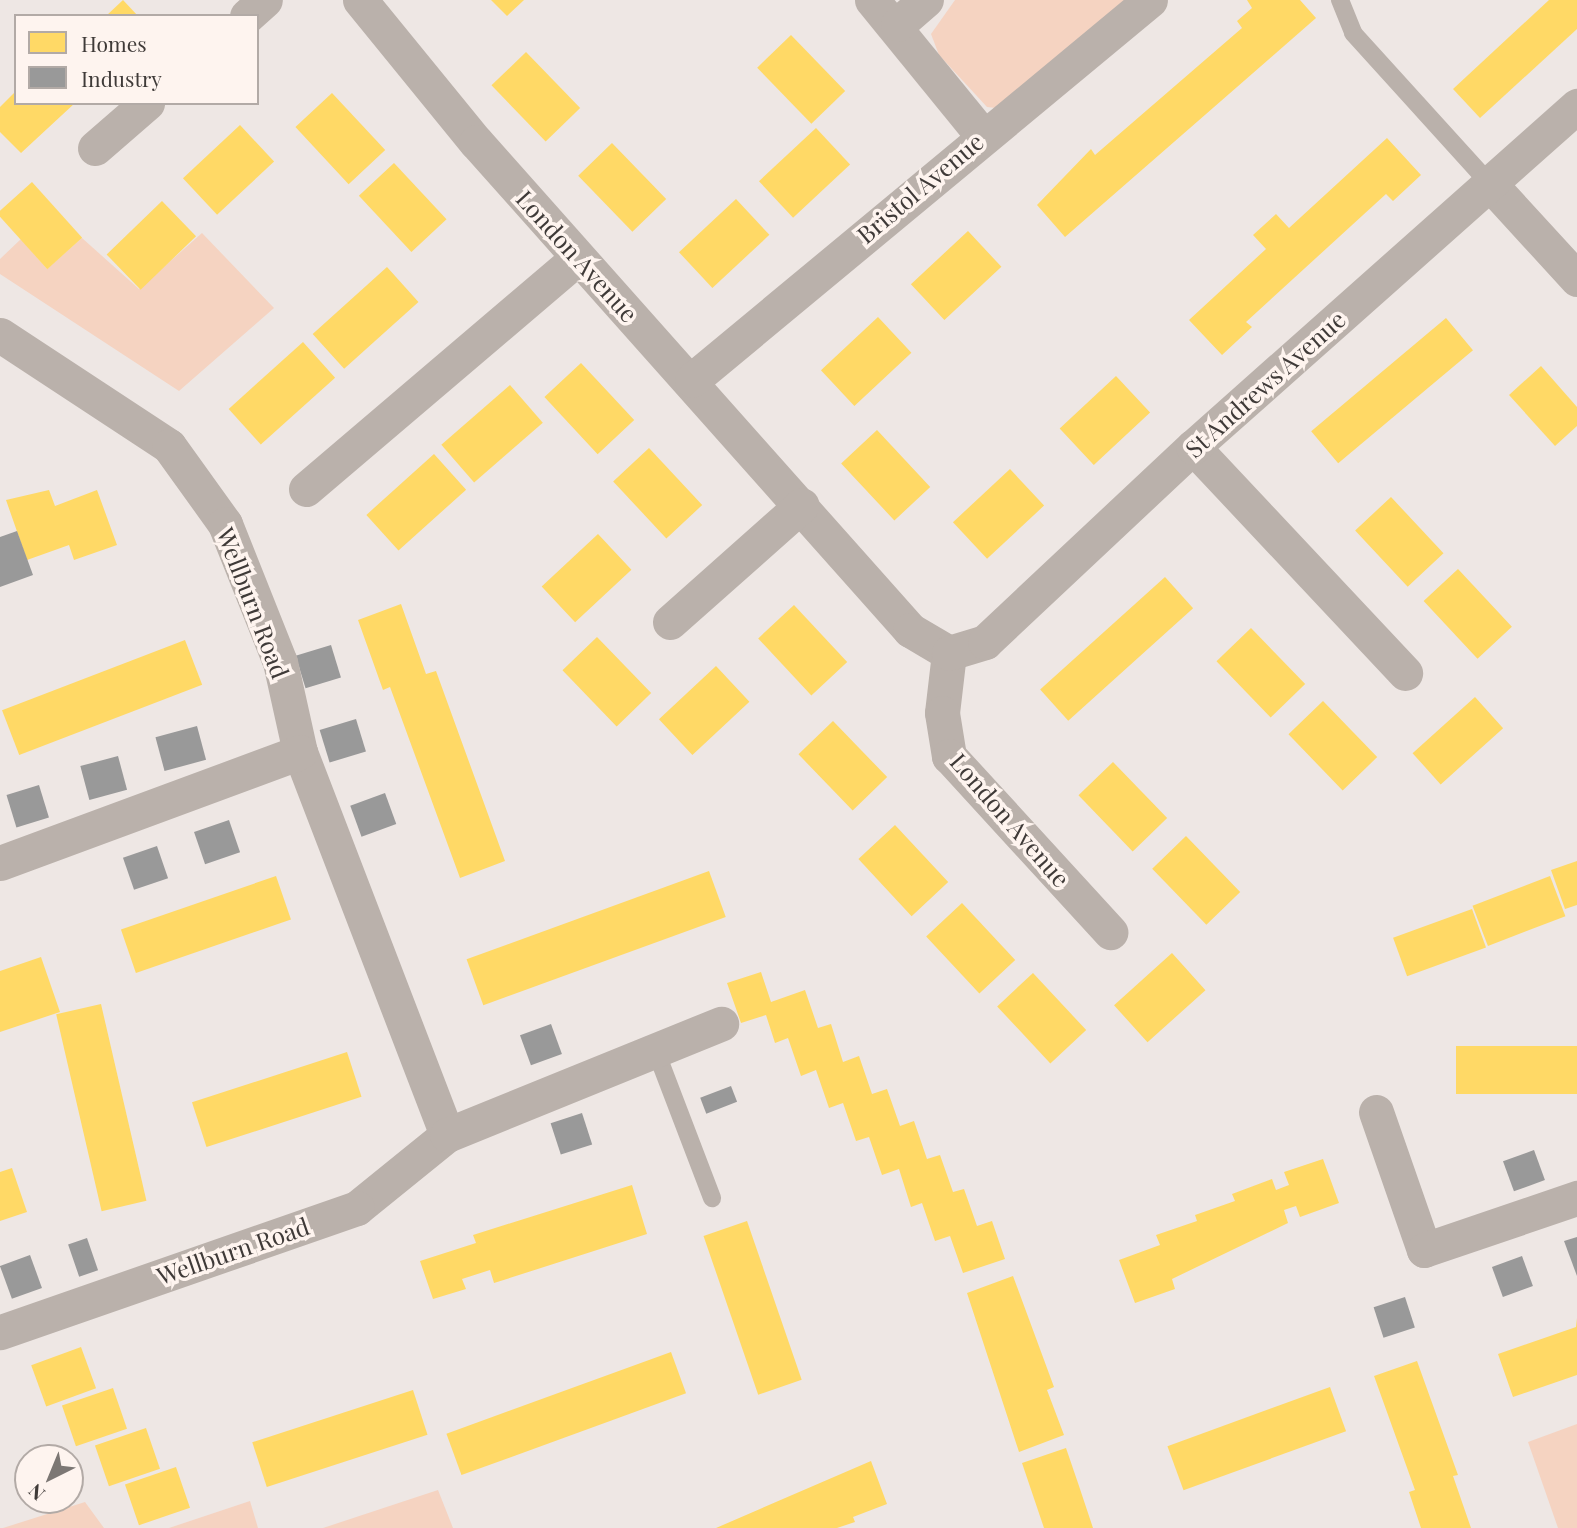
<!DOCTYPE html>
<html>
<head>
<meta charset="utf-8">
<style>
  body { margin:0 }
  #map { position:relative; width:1577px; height:1528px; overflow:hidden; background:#eee7e4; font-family:"Playfair Display",serif }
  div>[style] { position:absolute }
  .green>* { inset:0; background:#f5d3c1 }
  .homes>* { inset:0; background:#ffd966; transform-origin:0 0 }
  .industry>* { inset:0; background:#999; transform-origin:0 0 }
  .lane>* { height:18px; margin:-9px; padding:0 9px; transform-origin:9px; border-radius:9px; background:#bab1ab }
  .street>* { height:35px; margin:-17.5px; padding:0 17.5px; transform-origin:17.5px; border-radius:17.5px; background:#bab1ab }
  span { translate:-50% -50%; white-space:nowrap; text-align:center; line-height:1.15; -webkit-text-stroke:7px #fef4ef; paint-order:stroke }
  .street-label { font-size:24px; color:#3f3a38 }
  .legend { position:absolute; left:14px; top:14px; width:245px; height:91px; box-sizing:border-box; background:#fef4ef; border:2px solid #b2aaa6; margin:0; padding:9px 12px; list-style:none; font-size:21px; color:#3f3a38 }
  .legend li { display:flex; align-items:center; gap:14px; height:35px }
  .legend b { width:35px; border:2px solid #b2aaa6 }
  .north { position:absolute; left:14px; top:1444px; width:70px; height:70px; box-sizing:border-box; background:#fef4ef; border:2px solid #b2aaa6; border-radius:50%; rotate:223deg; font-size:19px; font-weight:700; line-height:28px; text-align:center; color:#3f3a38 }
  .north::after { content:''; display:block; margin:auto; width:24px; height:32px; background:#7c7774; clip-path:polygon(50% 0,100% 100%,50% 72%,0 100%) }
</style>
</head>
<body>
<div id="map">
  <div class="green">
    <div style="clip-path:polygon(955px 0,1128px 0,1005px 109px,987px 107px,939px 55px,931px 34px)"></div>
    <div style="clip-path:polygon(202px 233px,274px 308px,179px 391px,0 274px,0 259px,21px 239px,47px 269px,82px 238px,139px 289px)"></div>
    <div style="clip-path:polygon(1577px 1424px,1577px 1528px,1558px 1528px,1528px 1442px)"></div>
    <div style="clip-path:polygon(438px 1490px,453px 1528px,323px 1528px)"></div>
    <div style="clip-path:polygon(250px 1501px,258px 1528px,169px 1528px)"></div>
    <div style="clip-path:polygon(85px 1502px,104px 1528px,3px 1528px)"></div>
  </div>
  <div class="homes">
    <div style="clip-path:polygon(123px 0,138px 16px,106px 16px)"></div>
    <div style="clip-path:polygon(491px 0,524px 0,507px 16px)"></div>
    <div style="clip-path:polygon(1247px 0,1300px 0,1316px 18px,1065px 237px,1037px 205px,1091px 149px,1095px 155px,1242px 28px,1237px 21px,1252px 8px)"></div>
    <div style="clip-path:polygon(1549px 0,1577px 0,1577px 29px,1480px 118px,1453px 89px)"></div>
    <div style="left:791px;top:35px;width:78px;height:47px;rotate:46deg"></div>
    <div style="left:526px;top:52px;width:78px;height:48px;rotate:46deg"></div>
    <div style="clip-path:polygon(16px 91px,16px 103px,75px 103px,21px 153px,0 132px,0 107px)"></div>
    <div style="left:332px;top:93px;width:78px;height:50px;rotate:47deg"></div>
    <div style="left:240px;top:125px;width:50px;height:78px;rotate:47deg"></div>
    <div style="left:816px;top:128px;width:50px;height:78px;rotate:47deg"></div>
    <div style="clip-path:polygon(1387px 138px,1421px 175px,1393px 201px,1386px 194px,1246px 322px,1252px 327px,1222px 355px,1189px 320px,1266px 249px,1253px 235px,1276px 214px,1289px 228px)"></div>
    <div style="left:612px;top:143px;width:78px;height:47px;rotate:46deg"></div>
    <div style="left:394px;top:163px;width:77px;height:48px;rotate:47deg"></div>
    <div style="left:32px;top:182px;width:75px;height:47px;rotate:48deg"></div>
    <div style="left:736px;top:199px;width:49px;height:78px;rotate:47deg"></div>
    <div style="left:162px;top:201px;width:49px;height:77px;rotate:46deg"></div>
    <div style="left:968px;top:231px;width:49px;height:78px;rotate:47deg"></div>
    <div style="left:387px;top:267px;width:47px;height:100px;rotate:48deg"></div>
    <div style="left:878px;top:317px;width:49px;height:78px;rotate:47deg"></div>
    <div style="left:1446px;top:318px;width:42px;height:176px;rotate:50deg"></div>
    <div style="left:303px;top:342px;width:48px;height:100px;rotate:48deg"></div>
    <div style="left:581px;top:363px;width:78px;height:50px;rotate:47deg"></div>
    <div style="clip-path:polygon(1541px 366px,1577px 407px,1577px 426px,1555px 446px,1509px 395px)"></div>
    <div style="left:1116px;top:376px;width:50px;height:77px;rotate:47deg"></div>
    <div style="left:510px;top:385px;width:50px;height:91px;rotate:49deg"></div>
    <div style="left:877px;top:430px;width:78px;height:49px;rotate:47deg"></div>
    <div style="left:649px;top:448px;width:78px;height:49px;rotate:47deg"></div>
    <div style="left:434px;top:454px;width:48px;height:91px;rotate:48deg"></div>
    <div style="left:1010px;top:469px;width:50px;height:78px;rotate:47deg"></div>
    <div style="clip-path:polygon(49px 490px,55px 506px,97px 490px,117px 545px,74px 560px,69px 545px,27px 560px,6px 500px)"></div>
    <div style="left:1391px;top:497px;width:77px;height:49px;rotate:47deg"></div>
    <div style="left:598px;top:534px;width:49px;height:77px;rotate:47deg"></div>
    <div style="left:1458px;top:569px;width:79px;height:47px;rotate:47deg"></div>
    <div style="left:1165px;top:577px;width:42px;height:168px;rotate:48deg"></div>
    <div style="clip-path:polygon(401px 604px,426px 674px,436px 671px,505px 861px,460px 878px,390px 687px,383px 690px,358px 620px)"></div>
    <div style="left:794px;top:605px;width:78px;height:49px;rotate:47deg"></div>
    <div style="left:1251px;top:628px;width:78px;height:48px;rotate:46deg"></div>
    <div style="left:597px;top:637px;width:78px;height:48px;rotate:46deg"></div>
    <div style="left:185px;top:640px;width:48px;height:196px;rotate:69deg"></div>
    <div style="left:716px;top:666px;width:49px;height:78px;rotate:47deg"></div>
    <div style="left:1475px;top:697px;width:42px;height:84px;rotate:48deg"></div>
    <div style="left:1323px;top:701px;width:78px;height:48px;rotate:46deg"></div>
    <div style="left:833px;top:721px;width:78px;height:48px;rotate:46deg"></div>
    <div style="left:1113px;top:762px;width:78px;height:48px;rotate:46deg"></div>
    <div style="left:895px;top:825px;width:78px;height:50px;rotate:47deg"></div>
    <div style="left:1186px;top:836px;width:78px;height:47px;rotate:46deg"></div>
    <div style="clip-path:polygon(1577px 861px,1577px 905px,1565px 909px,1551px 870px)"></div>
    <div style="left:709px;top:871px;width:49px;height:258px;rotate:70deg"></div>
    <div style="left:276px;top:876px;width:46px;height:164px;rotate:71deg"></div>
    <div style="left:1550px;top:876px;width:43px;height:83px;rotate:69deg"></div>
    <div style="left:962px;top:903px;width:78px;height:49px;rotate:47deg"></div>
    <div style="left:1472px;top:909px;width:41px;height:84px;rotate:70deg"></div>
    <div style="left:1172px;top:953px;width:50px;height:78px;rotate:48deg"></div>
    <div style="clip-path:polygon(41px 957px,60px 1012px,0 1032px,0 971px)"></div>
    <div style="clip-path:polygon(761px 972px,771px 1002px,805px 990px,818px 1028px,831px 1024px,843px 1062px,859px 1056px,872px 1094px,887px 1089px,900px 1126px,914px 1121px,927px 1159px,940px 1155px,953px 1192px,964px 1189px,977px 1226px,992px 1221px,1005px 1259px,963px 1273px,950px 1236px,935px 1241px,922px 1203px,911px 1207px,899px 1169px,882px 1175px,869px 1137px,856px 1141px,843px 1103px,829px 1108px,816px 1070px,801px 1076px,788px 1038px,775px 1043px,766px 1015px,741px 1023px,727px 983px)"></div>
    <div style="left:1033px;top:973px;width:78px;height:49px;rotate:47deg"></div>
    <div style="left:101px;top:1004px;width:202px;height:46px;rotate:77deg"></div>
    <div style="left:1577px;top:1046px;width:48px;height:121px;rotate:90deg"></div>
    <div style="left:347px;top:1052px;width:47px;height:163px;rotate:72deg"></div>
    <div style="clip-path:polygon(1323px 1159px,1339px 1203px,1300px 1217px,1296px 1206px,1284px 1210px,1288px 1223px,1172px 1279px,1175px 1289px,1135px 1303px,1119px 1260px,1160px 1245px,1156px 1235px,1197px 1221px,1195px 1215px,1235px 1201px,1232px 1194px,1272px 1179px,1276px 1190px,1289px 1185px,1284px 1172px)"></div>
    <div style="clip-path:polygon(12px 1168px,27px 1212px,0 1221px,0 1172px)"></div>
    <div style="clip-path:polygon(632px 1185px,647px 1234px,494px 1283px,490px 1270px,462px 1279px,466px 1289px,433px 1299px,420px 1261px,476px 1243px,473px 1235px)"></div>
    <div style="left:747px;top:1221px;width:168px;height:46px;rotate:71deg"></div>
    <div style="clip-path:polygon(1013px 1276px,1054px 1387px,1047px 1390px,1064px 1435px,1019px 1452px,967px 1293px)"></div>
    <div style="clip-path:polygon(1577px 1318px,1577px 1375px,1513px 1397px,1498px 1354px,1576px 1327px)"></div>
    <div style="left:81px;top:1347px;width:44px;height:53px;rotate:70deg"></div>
    <div style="left:671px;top:1352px;width:44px;height:239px;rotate:70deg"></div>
    <div style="clip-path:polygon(1417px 1361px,1458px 1475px,1453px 1476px,1471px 1528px,1421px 1528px,1409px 1492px,1415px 1490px,1374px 1376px)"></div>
    <div style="left:1330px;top:1387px;width:47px;height:173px;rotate:70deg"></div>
    <div style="left:113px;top:1388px;width:43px;height:54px;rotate:71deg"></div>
    <div style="left:413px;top:1390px;width:47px;height:169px;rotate:72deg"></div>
    <div style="left:146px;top:1428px;width:43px;height:54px;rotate:71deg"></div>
    <div style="clip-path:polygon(1066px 1448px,1079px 1486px,1093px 1528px,1044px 1528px,1022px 1463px)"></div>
    <div style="clip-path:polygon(871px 1461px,887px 1504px,853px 1517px,855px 1522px,837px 1528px,716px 1528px)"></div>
    <div style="left:176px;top:1467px;width:43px;height:54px;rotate:71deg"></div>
  </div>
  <div class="industry">
    <div style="clip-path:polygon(17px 531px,33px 575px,0 587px,0 537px)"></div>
    <div style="left:331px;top:645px;width:34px;height:37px;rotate:73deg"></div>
    <div style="left:356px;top:719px;width:34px;height:38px;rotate:73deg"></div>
    <div style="left:197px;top:726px;width:35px;height:43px;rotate:75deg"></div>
    <div style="left:118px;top:756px;width:35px;height:39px;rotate:75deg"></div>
    <div style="left:39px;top:785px;width:34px;height:34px;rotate:73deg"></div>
    <div style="left:385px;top:793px;width:33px;height:37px;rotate:70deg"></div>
    <div style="left:229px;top:820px;width:34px;height:37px;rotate:71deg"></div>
    <div style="left:157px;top:846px;width:34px;height:36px;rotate:71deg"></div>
    <div style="left:551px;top:1024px;width:32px;height:33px;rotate:70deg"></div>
    <div style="left:731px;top:1086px;width:17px;height:33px;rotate:69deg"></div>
    <div style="left:582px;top:1113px;width:33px;height:33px;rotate:72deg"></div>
    <div style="left:1534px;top:1150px;width:32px;height:33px;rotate:70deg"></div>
    <div style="clip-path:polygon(1577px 1237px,1577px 1276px,1564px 1241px)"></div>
    <div style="left:87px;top:1238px;width:34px;height:20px;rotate:71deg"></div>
    <div style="left:30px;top:1255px;width:35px;height:32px;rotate:70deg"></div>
    <div style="left:1522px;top:1256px;width:32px;height:32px;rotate:70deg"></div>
    <div style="left:1405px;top:1297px;width:32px;height:33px;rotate:72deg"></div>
  </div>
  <div class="lane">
    <div style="left:1340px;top:0;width:35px;rotate:68deg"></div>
    <div style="left:1353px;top:33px;width:204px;rotate:47.8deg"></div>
    <div style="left:654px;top:1046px;width:163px;rotate:69.1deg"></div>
  </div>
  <div class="street">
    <div style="left:360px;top:0;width:183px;rotate:50.8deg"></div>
    <div style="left:476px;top:142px;width:653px;rotate:48.35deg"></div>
    <div style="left:910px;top:630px;width:45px;rotate:30.5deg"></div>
    <div style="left:949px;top:653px;width:60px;rotate:96.7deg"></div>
    <div style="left:942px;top:713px;width:44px;rotate:80.8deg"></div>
    <div style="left:949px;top:756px;width:239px;rotate:47.5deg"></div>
    <div style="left:872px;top:0;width:176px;rotate:50.8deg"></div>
    <div style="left:247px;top:16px;width:24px;rotate:-42deg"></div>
    <div style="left:898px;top:24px;width:37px;rotate:-41deg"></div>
    <div style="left:95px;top:148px;width:69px;rotate:-40.9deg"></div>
    <div style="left:1490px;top:184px;width:129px;rotate:47.5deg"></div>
    <div style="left:0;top:335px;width:202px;rotate:33.3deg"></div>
    <div style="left:169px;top:446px;width:96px;rotate:54.3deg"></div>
    <div style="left:225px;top:524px;width:149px;rotate:68.3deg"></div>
    <div style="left:280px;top:662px;width:92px;rotate:77.5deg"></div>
    <div style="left:300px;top:752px;width:410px;rotate:69deg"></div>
    <div style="left:447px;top:1135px;width:116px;rotate:141deg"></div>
    <div style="left:357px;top:1208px;width:378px;rotate:160.8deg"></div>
    <div style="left:692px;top:380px;width:595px;rotate:-39.68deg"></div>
    <div style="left:1193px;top:447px;width:310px;rotate:46.8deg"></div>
    <div style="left:306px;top:489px;width:356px;rotate:-40.4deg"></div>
    <div style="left:670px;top:622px;width:176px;rotate:-41.6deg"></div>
    <div style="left:949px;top:653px;width:38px;rotate:-17deg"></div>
    <div style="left:985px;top:642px;width:285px;rotate:-43.2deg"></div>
    <div style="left:1193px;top:447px;width:514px;rotate:-41.61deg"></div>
    <div style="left:0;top:863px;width:320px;rotate:-20.3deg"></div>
    <div style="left:1376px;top:1112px;width:146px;rotate:70.8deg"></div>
    <div style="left:1424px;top:1250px;width:162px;rotate:-18.8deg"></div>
    <div style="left:447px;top:1135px;width:296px;rotate:-22.1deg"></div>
  </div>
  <div class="street-label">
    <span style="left:920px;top:188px;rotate:-40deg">Bristol Avenue</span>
    <span style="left:577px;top:256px;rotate:48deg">London Avenue</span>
    <span style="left:1265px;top:384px;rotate:-42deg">St Andrews Avenue</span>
    <span style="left:253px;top:603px;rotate:69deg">Wellburn Road</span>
    <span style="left:1010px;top:820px;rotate:49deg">London Avenue</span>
    <span style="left:233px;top:1251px;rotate:-19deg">Wellburn Road</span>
  </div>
  <ul class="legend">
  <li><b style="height:19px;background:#ffd966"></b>Homes</li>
  <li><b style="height:19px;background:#999"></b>Industry</li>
  </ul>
  <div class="north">N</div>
</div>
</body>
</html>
